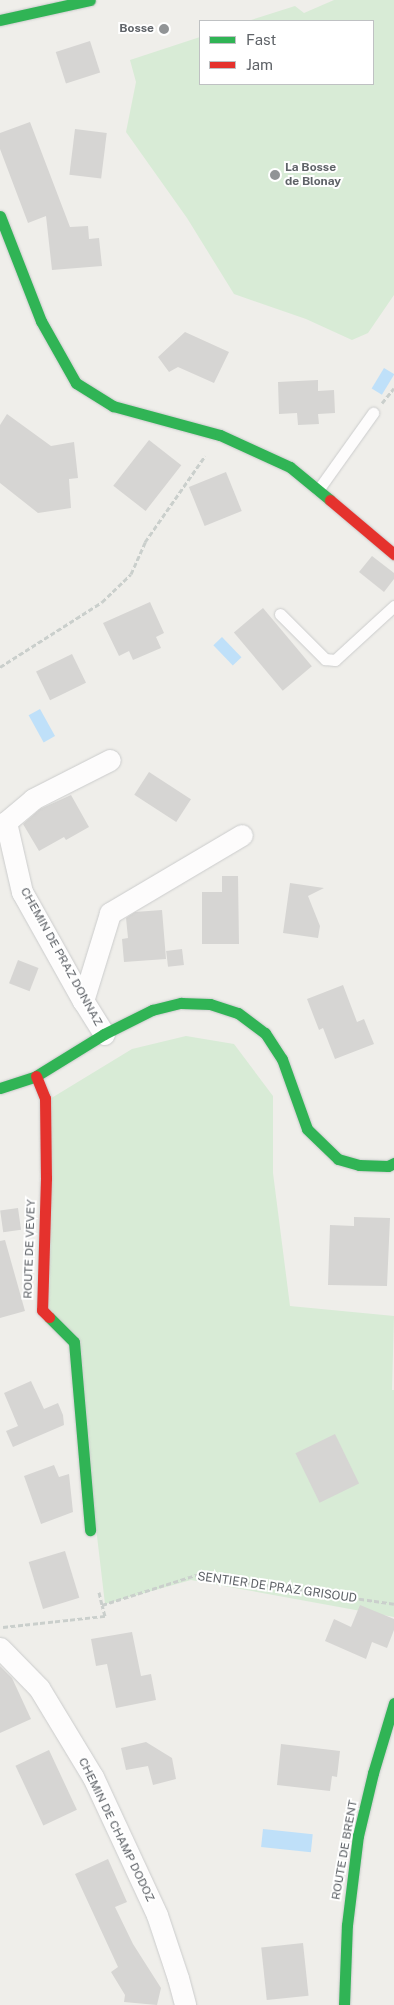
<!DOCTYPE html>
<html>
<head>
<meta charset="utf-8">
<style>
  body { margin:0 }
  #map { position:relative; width:394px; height:2005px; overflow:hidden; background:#efeeea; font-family:"Public Sans",sans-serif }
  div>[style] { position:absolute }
  .green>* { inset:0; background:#d8ebd6 }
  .water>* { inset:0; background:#bfe0f9; transform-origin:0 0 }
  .building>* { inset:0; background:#d6d5d3; transform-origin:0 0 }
  .path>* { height:3px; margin-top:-1.5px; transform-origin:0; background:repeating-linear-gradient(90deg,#cacfcc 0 5px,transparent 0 7.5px) }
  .roads { filter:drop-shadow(0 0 1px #cbcccc) drop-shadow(0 0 1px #cbcccc) }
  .lane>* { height:11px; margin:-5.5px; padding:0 5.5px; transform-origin:5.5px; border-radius:5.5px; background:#fdfcfc }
  .street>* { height:21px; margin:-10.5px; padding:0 10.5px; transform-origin:10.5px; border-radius:10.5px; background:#fdfcfc }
  .fast>* { height:11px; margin:-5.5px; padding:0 5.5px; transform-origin:5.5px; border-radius:5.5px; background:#30b455 }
  .jam>* { height:11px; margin:-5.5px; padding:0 5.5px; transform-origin:5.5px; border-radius:5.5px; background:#e5322d }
  .dots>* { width:14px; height:14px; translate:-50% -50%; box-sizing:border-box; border:2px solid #fff; border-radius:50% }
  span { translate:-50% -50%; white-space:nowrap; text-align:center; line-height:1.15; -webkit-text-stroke:4px #fff; paint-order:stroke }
  .poi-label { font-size:12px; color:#5f6368; font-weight:700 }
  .right { translate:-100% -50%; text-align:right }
  .left { translate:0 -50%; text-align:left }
  .street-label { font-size:12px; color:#5f6368 }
  .legend { position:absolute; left:199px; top:20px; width:175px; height:65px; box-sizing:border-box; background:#fff; border:1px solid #bfc1c3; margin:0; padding:6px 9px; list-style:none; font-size:15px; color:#5f6368 }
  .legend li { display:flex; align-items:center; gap:10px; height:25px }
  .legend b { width:25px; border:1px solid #bfc1c3 }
</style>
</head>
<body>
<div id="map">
  <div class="green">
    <div style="clip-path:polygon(334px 0,394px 0,394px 295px,368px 333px,352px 340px,306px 319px,234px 294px,187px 218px,126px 132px,136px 82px,130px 60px,200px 37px,200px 84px,373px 84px,373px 21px,248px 21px,295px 6px,304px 13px)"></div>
    <div style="clip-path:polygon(186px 1036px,234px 1044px,273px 1096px,273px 1173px,290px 1306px,394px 1316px,392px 1390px,394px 1390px,394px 1617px,191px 1580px,105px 1604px,75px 1349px,49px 1325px,40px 1105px,132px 1049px)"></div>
  </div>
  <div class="water">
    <div style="left:384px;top:368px;width:12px;height:24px;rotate:31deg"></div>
    <div style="left:222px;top:637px;width:28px;height:12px;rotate:46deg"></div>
    <div style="left:40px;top:709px;width:31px;height:13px;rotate:61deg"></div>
    <div style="left:263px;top:1829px;width:50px;height:18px;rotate:6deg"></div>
  </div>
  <div class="building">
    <div style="left:90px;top:41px;width:33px;height:36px;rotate:72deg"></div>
    <div style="clip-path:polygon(30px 122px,70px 227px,88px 226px,89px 239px,99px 238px,102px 266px,52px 270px,46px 216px,28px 223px,0 149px,0 133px)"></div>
    <div style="left:75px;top:129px;width:32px;height:46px;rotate:7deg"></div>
    <div style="clip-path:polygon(185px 332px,229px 352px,214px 383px,178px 367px,169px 372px,158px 357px)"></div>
    <div style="clip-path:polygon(318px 380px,318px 391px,334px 390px,335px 413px,318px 414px,319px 424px,298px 425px,297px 413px,279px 414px,278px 382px)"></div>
    <div style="clip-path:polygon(7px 414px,51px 446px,74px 442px,78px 478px,69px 479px,71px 508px,38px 513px,0 483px,0 425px)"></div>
    <div style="left:149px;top:440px;width:41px;height:58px;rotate:38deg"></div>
    <div style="left:226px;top:472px;width:42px;height:40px;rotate:68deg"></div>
    <div style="clip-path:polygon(372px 556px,394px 573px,394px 579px,384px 592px,359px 572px)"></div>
    <div style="clip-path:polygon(150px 602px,164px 633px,156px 637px,161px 648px,133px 660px,129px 651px,119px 656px,103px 623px)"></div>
    <div style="left:263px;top:608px;width:76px;height:38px;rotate:50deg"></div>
    <div style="left:72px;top:654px;width:32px;height:40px;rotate:64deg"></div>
    <div style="left:149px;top:772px;width:50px;height:27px;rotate:33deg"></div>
    <div style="clip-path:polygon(71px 795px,89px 827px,66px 840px,64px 837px,39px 851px,23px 824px,40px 809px)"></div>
    <div style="clip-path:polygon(222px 876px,238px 876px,239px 944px,202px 944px,202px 892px,222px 892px)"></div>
    <div style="clip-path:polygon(290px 883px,324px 888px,308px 896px,320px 926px,318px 938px,283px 933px)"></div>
    <div style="clip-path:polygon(162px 910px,166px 959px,124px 962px,122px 939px,128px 938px,126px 918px,135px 912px)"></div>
    <div style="left:182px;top:949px;width:16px;height:16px;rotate:83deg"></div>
    <div style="left:18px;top:960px;width:22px;height:25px;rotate:21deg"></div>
    <div style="clip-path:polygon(343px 985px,357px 1022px,364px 1019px,374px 1044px,335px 1059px,323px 1028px,319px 1030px,307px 999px)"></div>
    <div style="left:18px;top:1208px;width:22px;height:18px;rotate:82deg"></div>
    <div style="clip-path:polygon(354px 1217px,390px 1218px,387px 1286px,328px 1285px,330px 1225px,354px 1226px)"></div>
    <div style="clip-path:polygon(5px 1240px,25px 1311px,0 1318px,0 1241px)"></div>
    <div style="clip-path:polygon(31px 1381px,44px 1409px,58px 1403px,63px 1415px,64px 1425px,13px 1447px,6px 1431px,18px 1426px,4px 1393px)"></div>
    <div style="left:335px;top:1434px;width:55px;height:44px;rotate:64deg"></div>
    <div style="clip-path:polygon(54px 1465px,59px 1477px,69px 1474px,73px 1512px,41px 1524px,24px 1476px)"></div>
    <div style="left:65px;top:1551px;width:49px;height:38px;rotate:73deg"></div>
    <div style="clip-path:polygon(360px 1605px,394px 1619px,394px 1630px,387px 1648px,372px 1642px,366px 1659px,325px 1641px,334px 1619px,351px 1627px)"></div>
    <div style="clip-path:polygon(132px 1632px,141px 1676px,151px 1674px,156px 1700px,116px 1708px,107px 1664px,96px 1666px,91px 1639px)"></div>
    <div style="clip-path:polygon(0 1666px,12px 1678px,31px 1719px,0 1733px)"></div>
    <div style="clip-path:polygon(146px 1742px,172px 1758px,176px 1779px,153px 1785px,148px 1766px,126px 1770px,121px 1748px)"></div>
    <div style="clip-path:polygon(281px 1744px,340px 1751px,337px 1777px,332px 1776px,330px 1791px,277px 1785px)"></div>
    <div style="left:49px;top:1750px;width:66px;height:37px;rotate:65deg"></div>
    <div style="clip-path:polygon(108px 1859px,127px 1902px,115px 1907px,133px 1944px,161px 1988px,157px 2005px,124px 2002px,125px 1995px,111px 1972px,118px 1967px,75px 1874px)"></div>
    <div style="left:303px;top:1943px;width:53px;height:42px;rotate:84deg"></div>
  </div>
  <div class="path">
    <div style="left:382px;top:403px;width:19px;rotate:-51deg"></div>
    <div style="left:0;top:667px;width:121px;rotate:-32.5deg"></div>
    <div style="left:102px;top:602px;width:40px;rotate:-44deg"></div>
    <div style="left:131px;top:574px;width:35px;rotate:-66deg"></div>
    <div style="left:145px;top:542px;width:105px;rotate:-55.1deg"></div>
    <div style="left:99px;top:1592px;width:13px;rotate:77deg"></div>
    <div style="left:3px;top:1627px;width:103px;rotate:-6.2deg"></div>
    <div style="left:105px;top:1616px;width:11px;rotate:-105deg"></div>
    <div style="left:102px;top:1605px;width:99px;rotate:-17.7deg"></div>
    <div style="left:196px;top:1575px;width:200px;rotate:8.3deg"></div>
  </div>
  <div class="roads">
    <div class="lane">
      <div style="left:318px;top:490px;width:95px;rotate:-54.5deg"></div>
      <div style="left:280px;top:614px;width:64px;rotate:45deg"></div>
      <div style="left:325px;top:659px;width:10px;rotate:6deg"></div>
      <div style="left:335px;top:660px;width:80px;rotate:-42.5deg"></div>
    </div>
    <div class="street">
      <div style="left:83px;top:1001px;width:92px;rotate:-72.9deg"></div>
      <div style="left:110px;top:913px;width:153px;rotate:-30.6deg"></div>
      <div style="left:104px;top:1034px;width:39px;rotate:-122deg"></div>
      <div style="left:83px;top:1001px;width:125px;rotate:-119.2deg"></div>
      <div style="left:22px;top:892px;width:72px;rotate:-102.9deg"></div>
      <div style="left:6px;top:822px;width:35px;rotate:-40deg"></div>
      <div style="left:33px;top:799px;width:86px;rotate:-26.9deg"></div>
      <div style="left:0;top:1648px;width:56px;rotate:45.7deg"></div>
      <div style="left:39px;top:1688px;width:104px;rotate:58.8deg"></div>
      <div style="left:93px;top:1777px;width:152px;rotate:65.1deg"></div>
      <div style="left:157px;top:1915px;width:66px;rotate:71.6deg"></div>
      <div style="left:178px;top:1978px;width:28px;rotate:75deg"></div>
    </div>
    <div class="fast">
      <div style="left:0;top:20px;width:92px;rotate:-12.5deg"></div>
      <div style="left:0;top:216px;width:113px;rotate:68.7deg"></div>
      <div style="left:41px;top:321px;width:71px;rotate:60.6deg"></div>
      <div style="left:76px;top:383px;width:44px;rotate:31.9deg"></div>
      <div style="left:113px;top:406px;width:111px;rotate:15.2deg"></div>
      <div style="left:220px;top:435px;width:77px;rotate:24.6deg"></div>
      <div style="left:290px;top:467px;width:52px;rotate:39.5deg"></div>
      <div style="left:0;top:1088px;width:38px;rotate:-18deg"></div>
      <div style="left:36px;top:1076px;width:80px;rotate:-31.7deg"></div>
      <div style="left:104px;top:1034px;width:54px;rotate:-26.6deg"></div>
      <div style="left:152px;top:1010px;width:30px;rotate:-14deg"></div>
      <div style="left:181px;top:1003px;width:29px;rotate:2deg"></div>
      <div style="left:210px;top:1004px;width:29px;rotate:18deg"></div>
      <div style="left:238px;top:1013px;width:34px;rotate:37deg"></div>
      <div style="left:265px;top:1033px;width:31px;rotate:57deg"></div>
      <div style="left:282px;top:1059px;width:74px;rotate:70.3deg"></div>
      <div style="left:307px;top:1129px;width:43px;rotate:44.1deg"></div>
      <div style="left:338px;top:1159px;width:22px;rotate:16deg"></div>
      <div style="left:359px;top:1165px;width:29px;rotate:2deg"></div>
      <div style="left:388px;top:1166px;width:7px;rotate:-27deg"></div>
      <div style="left:49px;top:1317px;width:35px;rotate:45deg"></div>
      <div style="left:74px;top:1342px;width:189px;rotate:85.1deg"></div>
      <div style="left:344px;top:2005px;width:80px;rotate:-87.9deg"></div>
      <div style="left:347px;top:1925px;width:90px;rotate:-83deg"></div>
      <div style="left:358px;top:1836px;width:65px;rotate:-76.6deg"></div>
      <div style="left:373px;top:1773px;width:73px;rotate:-73.3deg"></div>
    </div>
    <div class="jam">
      <div style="left:330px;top:500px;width:84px;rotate:40.2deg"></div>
      <div style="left:36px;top:1076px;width:24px;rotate:68deg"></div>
      <div style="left:45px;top:1098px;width:80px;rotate:89.3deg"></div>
      <div style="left:46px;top:1178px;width:132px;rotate:91.7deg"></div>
      <div style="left:42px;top:1310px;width:10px;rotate:45deg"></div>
    </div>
  </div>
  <div class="dots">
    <div style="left:164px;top:29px;background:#919496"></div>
    <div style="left:275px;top:175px;background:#919496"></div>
  </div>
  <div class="poi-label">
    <span class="right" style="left:154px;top:29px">Bosse</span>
    <span class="left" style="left:285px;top:175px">La Bosse<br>de Blonay</span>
  </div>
  <div class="street-label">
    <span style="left:61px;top:957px;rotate:61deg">CHEMIN DE PRAZ DONNAZ</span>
    <span style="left:30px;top:1249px;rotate:-88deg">ROUTE DE VEVEY</span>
    <span style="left:277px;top:1588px;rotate:8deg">SENTIER DE PRAZ GRISOUD</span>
    <span style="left:116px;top:1830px;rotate:64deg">CHEMIN DE CHAMP DODOZ</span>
    <span style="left:345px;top:1850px;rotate:-80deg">ROUTE DE BRENT</span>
  </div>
  <ul class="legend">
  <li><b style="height:6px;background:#30b455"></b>Fast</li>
  <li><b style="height:6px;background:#e5322d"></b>Jam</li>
  </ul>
</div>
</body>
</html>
